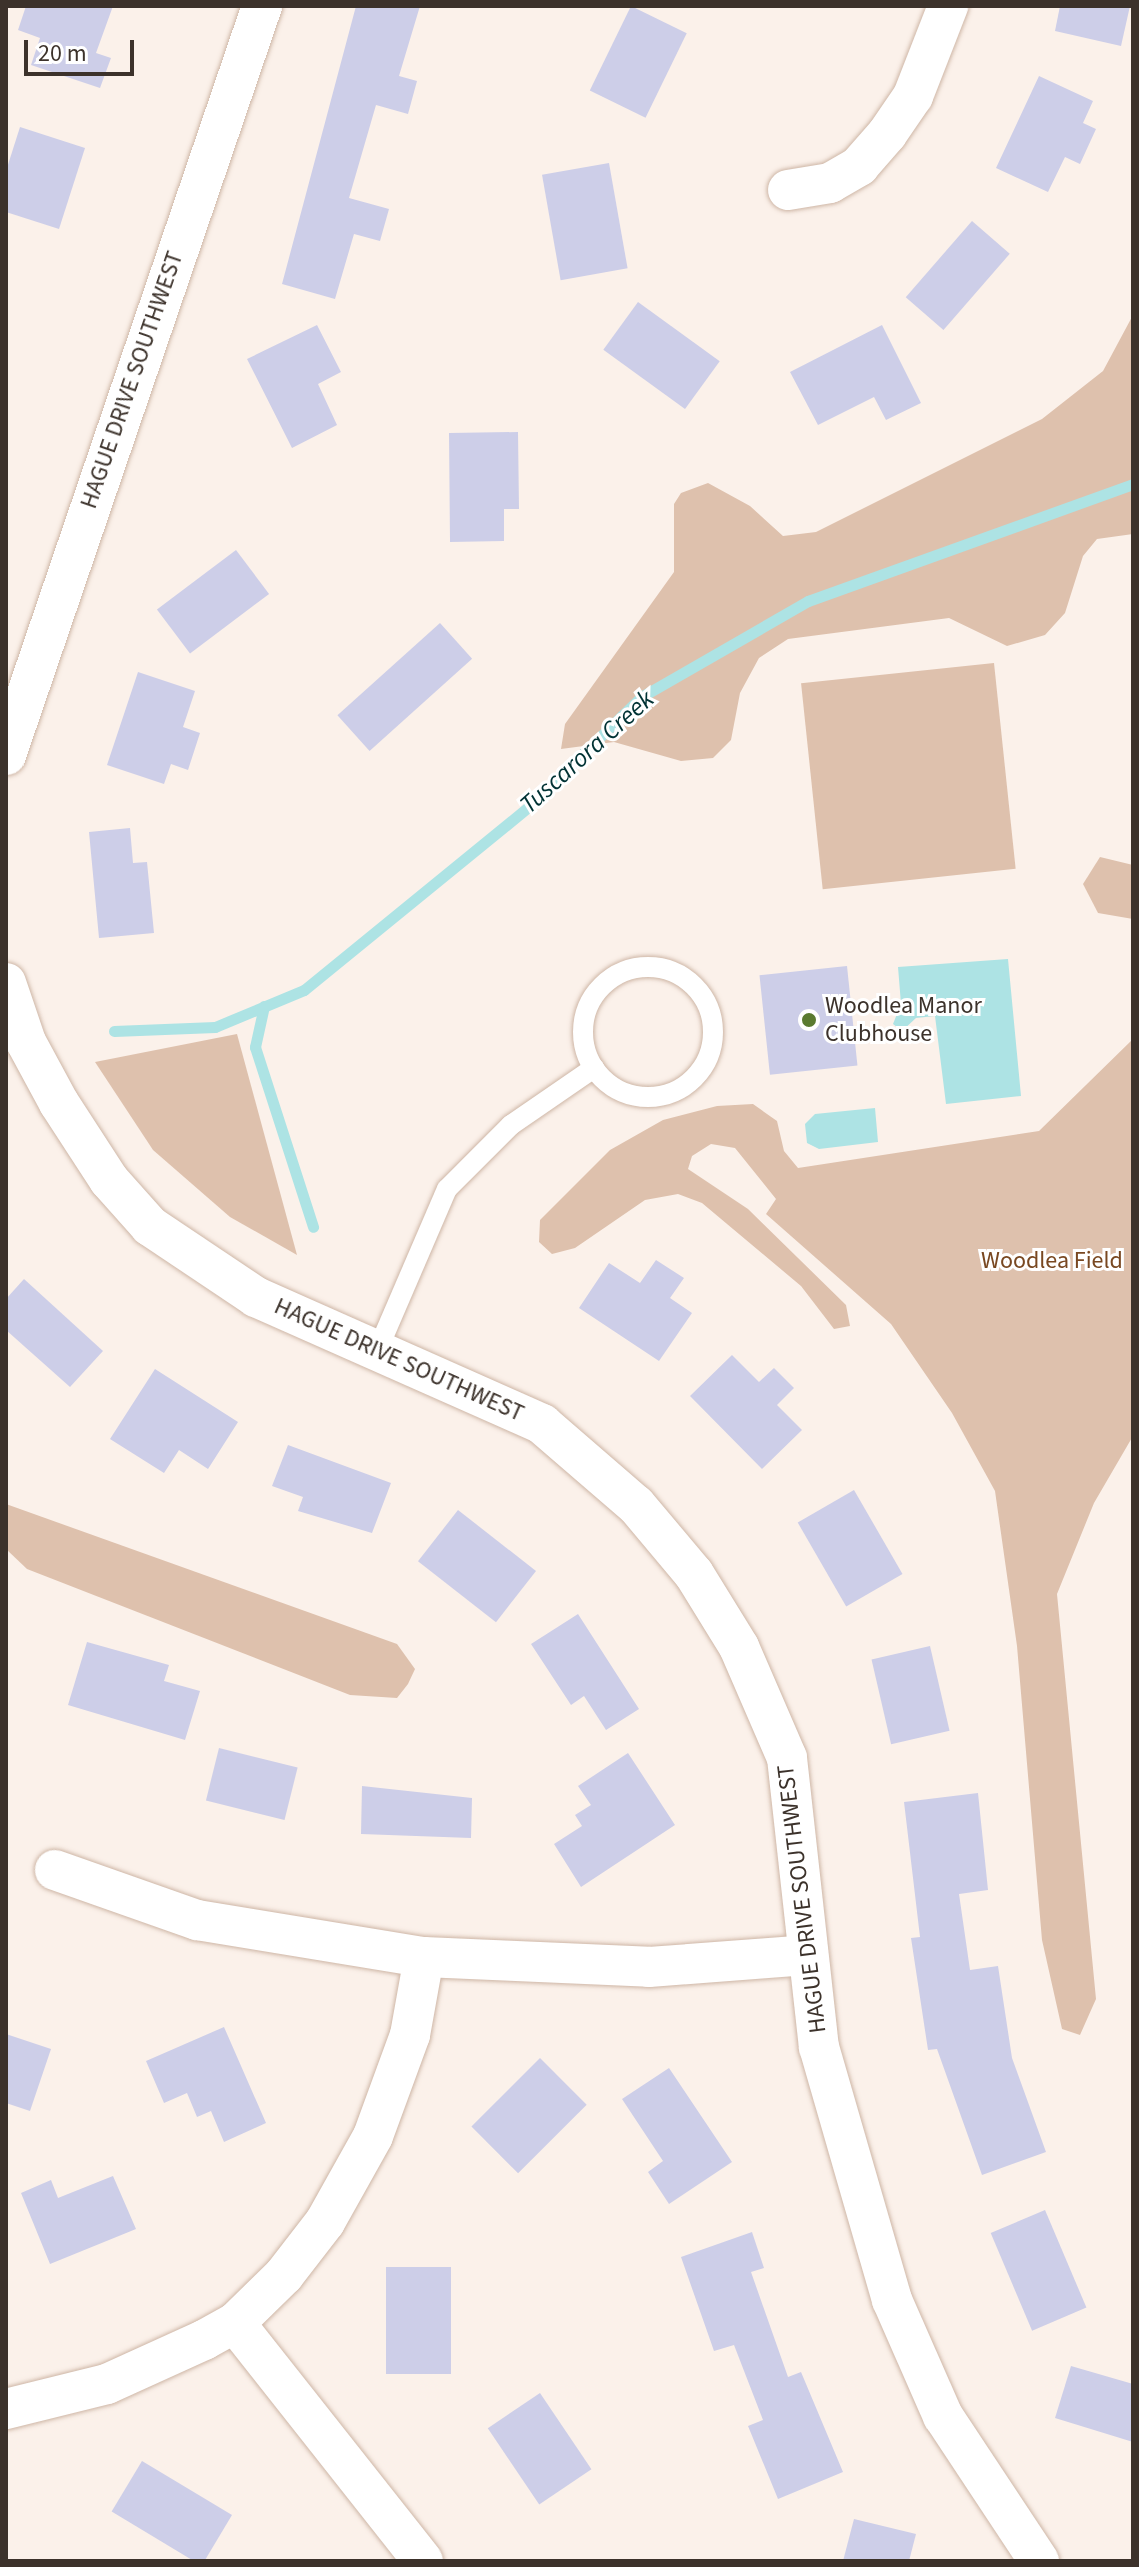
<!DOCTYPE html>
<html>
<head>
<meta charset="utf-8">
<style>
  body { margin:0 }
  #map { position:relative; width:1139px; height:2567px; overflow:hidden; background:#fbf1ea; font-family:"Source Sans 3",sans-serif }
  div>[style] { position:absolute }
  .green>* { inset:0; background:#dec1ad; transform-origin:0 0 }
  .water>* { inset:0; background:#ade3e4 }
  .stream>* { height:11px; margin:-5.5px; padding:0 5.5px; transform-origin:5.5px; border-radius:5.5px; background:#ade3e4 }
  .building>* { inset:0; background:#cdcee8; transform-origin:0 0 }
  .roads { filter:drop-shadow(0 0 2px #ceb6a6) drop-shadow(0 0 2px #ceb6a6) }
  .service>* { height:20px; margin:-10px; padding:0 10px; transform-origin:10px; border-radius:10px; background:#fff }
  .service>.ring { margin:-10px; padding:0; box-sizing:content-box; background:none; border:20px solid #fff; border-radius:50% }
  .minor>* { height:40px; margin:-20px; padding:0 20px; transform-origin:20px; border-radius:20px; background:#fff }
  .dots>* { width:22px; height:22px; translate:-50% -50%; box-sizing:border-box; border:4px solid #fff; border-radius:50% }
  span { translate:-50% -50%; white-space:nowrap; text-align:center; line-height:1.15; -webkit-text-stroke:6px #fff; paint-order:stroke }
  .street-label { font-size:24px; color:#3c322b }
  .poi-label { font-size:24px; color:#3c322b }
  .left { translate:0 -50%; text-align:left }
  .park-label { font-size:24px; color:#794821 }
  .water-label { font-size:26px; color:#003234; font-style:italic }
  .frame { position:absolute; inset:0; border:8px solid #3c322b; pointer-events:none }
  .scale { position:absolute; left:24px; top:40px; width:110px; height:36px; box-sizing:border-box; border:4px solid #3c322b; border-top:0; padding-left:10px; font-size:24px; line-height:28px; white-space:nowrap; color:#3c322b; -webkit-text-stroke:6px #fff; paint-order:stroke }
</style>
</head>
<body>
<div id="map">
  <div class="green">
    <div style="clip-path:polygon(1133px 315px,1133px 534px,1097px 539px,1083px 556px,1065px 613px,1045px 635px,1007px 646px,949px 618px,788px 639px,759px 658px,740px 693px,731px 740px,713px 758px,681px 761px,614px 742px,561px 749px,565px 724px,674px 572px,674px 504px,681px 493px,708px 483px,750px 506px,783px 536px,816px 532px,1042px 419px,1103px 371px)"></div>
    <div style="left:994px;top:663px;width:207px;height:194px;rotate:84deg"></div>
    <div style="clip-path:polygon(1100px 857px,1133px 865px,1133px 919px,1098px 913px,1083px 884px)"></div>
    <div style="clip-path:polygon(237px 1034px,297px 1255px,230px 1217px,153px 1150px,95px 1062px)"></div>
    <div style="clip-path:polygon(1133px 1039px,1133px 1436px,1094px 1503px,1057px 1594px,1096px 1999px,1080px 2035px,1062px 2029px,1042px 1940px,1017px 1646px,995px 1491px,952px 1413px,891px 1324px,766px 1214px,776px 1199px,735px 1148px,711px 1144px,692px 1156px,688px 1169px,748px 1209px,846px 1305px,850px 1326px,834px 1329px,801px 1286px,702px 1203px,678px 1194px,645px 1200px,575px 1248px,552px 1254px,539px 1242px,540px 1220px,610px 1150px,663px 1120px,717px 1106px,753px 1104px,777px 1121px,784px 1151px,798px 1168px,1039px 1131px)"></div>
    <div style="clip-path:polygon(6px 1504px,397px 1644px,415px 1669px,408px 1684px,397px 1698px,350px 1695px,27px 1569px,6px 1549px)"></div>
  </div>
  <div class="water">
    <div style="clip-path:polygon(1008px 959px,1021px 1096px,946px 1104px,935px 1016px,916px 1018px,902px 1031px,893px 1024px,901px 1004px,898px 967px)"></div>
    <div style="clip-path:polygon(875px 1108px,878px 1142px,819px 1149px,807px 1143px,805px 1124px,815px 1114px)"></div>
  </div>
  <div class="stream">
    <div style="left:264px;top:1006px;width:42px;rotate:102.4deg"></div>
    <div style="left:255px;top:1047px;width:189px;rotate:72.1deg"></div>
    <div style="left:114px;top:1031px;width:101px;rotate:-2.3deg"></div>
    <div style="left:215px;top:1027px;width:96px;rotate:-22.6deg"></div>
    <div style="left:304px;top:990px;width:289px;rotate:-39.2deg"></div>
    <div style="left:528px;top:807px;width:158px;rotate:-44.2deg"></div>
    <div style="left:641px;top:697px;width:193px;rotate:-29.9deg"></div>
    <div style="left:808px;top:601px;width:345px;rotate:-19.8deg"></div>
  </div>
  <div class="building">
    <div style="clip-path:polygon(26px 6px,113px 6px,96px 53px,111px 58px,100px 88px,31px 65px,40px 38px,18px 30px)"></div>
    <div style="clip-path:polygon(356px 6px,420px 6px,399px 76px,417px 81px,408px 114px,376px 105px,349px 198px,389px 209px,380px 241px,354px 234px,335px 299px,282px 284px)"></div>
    <div style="left:631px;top:6px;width:62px;height:94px;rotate:26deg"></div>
    <div style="clip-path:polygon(1060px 6px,1130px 6px,1121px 46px,1055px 31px)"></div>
    <div style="clip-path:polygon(1039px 76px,1093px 101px,1083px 123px,1096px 129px,1080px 164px,1065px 157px,1048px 192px,996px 168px)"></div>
    <div style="clip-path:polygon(20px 127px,85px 148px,59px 229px,6px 212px,6px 171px)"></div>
    <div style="left:609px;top:163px;width:107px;height:68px;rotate:80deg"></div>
    <div style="left:972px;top:221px;width:50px;height:101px;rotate:41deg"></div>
    <div style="left:638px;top:302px;width:101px;height:59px;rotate:36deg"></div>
    <div style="clip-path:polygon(317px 325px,341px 372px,318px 384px,337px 425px,292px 448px,247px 359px)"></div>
    <div style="clip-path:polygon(882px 325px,921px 403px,886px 420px,874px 397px,818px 425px,790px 372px)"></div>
    <div style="clip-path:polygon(518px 432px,519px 509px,504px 509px,504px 541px,450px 542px,449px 433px)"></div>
    <div style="left:236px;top:550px;width:55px;height:99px;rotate:53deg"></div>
    <div style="left:440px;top:623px;width:48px;height:138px;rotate:48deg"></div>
    <div style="clip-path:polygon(138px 672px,195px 691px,183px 727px,200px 733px,188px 770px,171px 764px,164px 784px,107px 765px)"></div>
    <div style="clip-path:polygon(130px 828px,133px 863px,147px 862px,154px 933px,99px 938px,89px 832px)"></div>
    <div style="left:847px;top:966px;width:100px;height:88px;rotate:84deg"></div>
    <div style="clip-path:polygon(656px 1260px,684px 1278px,670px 1298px,692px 1313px,659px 1361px,579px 1308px,609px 1263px,640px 1283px)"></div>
    <div style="clip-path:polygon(24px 1279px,103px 1351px,70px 1387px,6px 1330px,6px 1299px)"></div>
    <div style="clip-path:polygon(732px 1355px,759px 1382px,774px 1368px,794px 1388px,777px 1405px,802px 1430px,762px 1469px,690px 1396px)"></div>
    <div style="clip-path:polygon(155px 1369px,238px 1422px,208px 1469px,179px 1450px,164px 1473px,110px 1439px)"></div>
    <div style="clip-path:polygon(288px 1445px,391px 1483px,372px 1533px,298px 1511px,303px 1497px,272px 1486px)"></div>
    <div style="left:854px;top:1490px;width:97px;height:65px;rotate:60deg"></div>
    <div style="left:458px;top:1510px;width:99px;height:65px;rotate:38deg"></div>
    <div style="clip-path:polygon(578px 1614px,639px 1709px,606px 1730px,584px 1696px,571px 1705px,531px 1644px)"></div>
    <div style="clip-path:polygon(87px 1642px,169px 1665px,164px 1681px,200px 1691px,185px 1740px,68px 1705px)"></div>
    <div style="left:930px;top:1646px;width:87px;height:60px;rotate:77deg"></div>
    <div style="left:219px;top:1748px;width:81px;height:54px;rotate:14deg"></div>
    <div style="clip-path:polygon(628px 1753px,675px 1825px,581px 1887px,554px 1844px,582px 1826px,575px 1815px,591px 1805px,578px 1786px)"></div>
    <div style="clip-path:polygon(362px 1786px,472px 1798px,471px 1838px,361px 1834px)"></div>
    <div style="clip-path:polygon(978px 1793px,988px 1890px,959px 1894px,970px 1970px,998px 1966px,1012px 2058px,1046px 2152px,982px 2175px,937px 2049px,928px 2050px,911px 1938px,920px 1937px,904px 1802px)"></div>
    <div style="clip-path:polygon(224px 2027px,266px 2123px,224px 2142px,211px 2111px,197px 2117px,187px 2093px,164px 2103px,146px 2061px)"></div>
    <div style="clip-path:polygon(6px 2034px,51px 2049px,30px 2111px,6px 2103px)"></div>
    <div style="left:540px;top:2058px;width:66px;height:97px;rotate:45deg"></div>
    <div style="clip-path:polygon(669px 2068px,732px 2162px,669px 2204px,648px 2172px,663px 2161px,622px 2099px)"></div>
    <div style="clip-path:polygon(113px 2176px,136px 2229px,50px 2264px,21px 2193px,51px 2180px,58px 2198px)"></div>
    <div style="left:1045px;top:2210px;width:106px;height:59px;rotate:67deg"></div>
    <div style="clip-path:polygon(752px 2232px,764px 2268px,751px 2272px,788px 2377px,801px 2372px,843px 2472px,778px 2499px,748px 2426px,763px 2420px,734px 2345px,714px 2351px,681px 2257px)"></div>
    <div style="left:451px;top:2267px;width:107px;height:65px;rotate:90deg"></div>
    <div style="clip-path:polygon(1071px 2366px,1133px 2384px,1133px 2442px,1055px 2418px)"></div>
    <div style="left:540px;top:2393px;width:92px;height:63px;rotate:56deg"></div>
    <div style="left:142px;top:2461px;width:105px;height:59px;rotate:31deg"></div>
    <div style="clip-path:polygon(854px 2519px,916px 2534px,909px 2561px,843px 2561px)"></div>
  </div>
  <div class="roads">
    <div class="service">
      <div class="ring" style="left:583px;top:967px;width:110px;height:110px"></div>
      <div style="left:378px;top:1349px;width:174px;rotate:-66.7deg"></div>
      <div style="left:447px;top:1189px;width:91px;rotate:-45deg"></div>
      <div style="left:511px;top:1125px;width:101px;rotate:-34.5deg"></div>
    </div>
    <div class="minor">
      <div style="left:788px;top:190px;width:43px;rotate:-9.5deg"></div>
      <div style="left:830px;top:183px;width:34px;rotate:-30deg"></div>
      <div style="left:859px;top:166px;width:43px;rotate:-48.8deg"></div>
      <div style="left:887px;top:134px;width:46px;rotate:-55.6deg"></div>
      <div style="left:913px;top:96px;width:97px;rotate:-68.7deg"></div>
      <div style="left:6px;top:755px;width:792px;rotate:-71.13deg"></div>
      <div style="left:6px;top:983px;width:62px;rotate:71.3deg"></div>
      <div style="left:26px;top:1042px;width:69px;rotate:61.6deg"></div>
      <div style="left:59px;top:1103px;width:92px;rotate:57deg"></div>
      <div style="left:109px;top:1180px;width:62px;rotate:48.3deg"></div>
      <div style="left:150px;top:1226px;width:128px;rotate:33.8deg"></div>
      <div style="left:256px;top:1297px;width:313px;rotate:23.9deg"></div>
      <div style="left:542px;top:1424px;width:124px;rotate:40.8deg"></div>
      <div style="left:636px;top:1505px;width:90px;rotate:50deg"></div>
      <div style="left:694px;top:1574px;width:86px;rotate:58.3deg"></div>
      <div style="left:739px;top:1647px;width:121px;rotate:66.6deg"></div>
      <div style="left:787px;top:1758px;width:291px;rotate:83.7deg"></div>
      <div style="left:819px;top:2047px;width:263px;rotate:73.9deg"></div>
      <div style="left:892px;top:2300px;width:127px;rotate:66.3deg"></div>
      <div style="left:943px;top:2416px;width:174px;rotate:56.5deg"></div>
      <div style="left:55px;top:1870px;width:151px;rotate:19.4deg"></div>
      <div style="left:197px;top:1920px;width:230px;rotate:9.3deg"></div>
      <div style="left:424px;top:1957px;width:225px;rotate:2.5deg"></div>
      <div style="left:649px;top:1967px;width:158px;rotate:-4.3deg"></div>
      <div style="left:235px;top:2323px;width:303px;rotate:51.7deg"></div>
      <div style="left:6px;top:2409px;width:104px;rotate:-13.9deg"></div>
      <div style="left:107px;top:2384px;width:107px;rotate:-24.4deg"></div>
      <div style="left:204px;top:2340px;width:35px;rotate:-29deg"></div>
      <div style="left:235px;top:2323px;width:69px;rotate:-44.4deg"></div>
      <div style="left:284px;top:2275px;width:67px;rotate:-52.3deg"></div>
      <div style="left:325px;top:2222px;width:98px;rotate:-60.8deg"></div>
      <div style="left:373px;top:2136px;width:108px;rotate:-69.9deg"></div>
      <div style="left:410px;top:2035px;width:79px;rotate:-79.8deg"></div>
    </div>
  </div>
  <div class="dots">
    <div style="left:809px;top:1020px;background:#5a7a30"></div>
  </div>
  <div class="street-label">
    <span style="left:132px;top:380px;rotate:-71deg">HAGUE DRIVE SOUTHWEST</span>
    <span style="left:399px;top:1360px;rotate:24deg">HAGUE DRIVE SOUTHWEST</span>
    <span style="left:802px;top:1899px;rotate:-97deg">HAGUE DRIVE SOUTHWEST</span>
  </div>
  <div class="poi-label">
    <span class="left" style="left:825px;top:1020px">Woodlea Manor<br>Clubhouse</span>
  </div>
  <div class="park-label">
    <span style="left:1052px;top:1261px">Woodlea Field</span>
  </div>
  <div class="water-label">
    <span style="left:587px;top:752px;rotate:-42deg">Tuscarora Creek</span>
  </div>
  <div class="frame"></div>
  <div class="scale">20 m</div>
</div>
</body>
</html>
